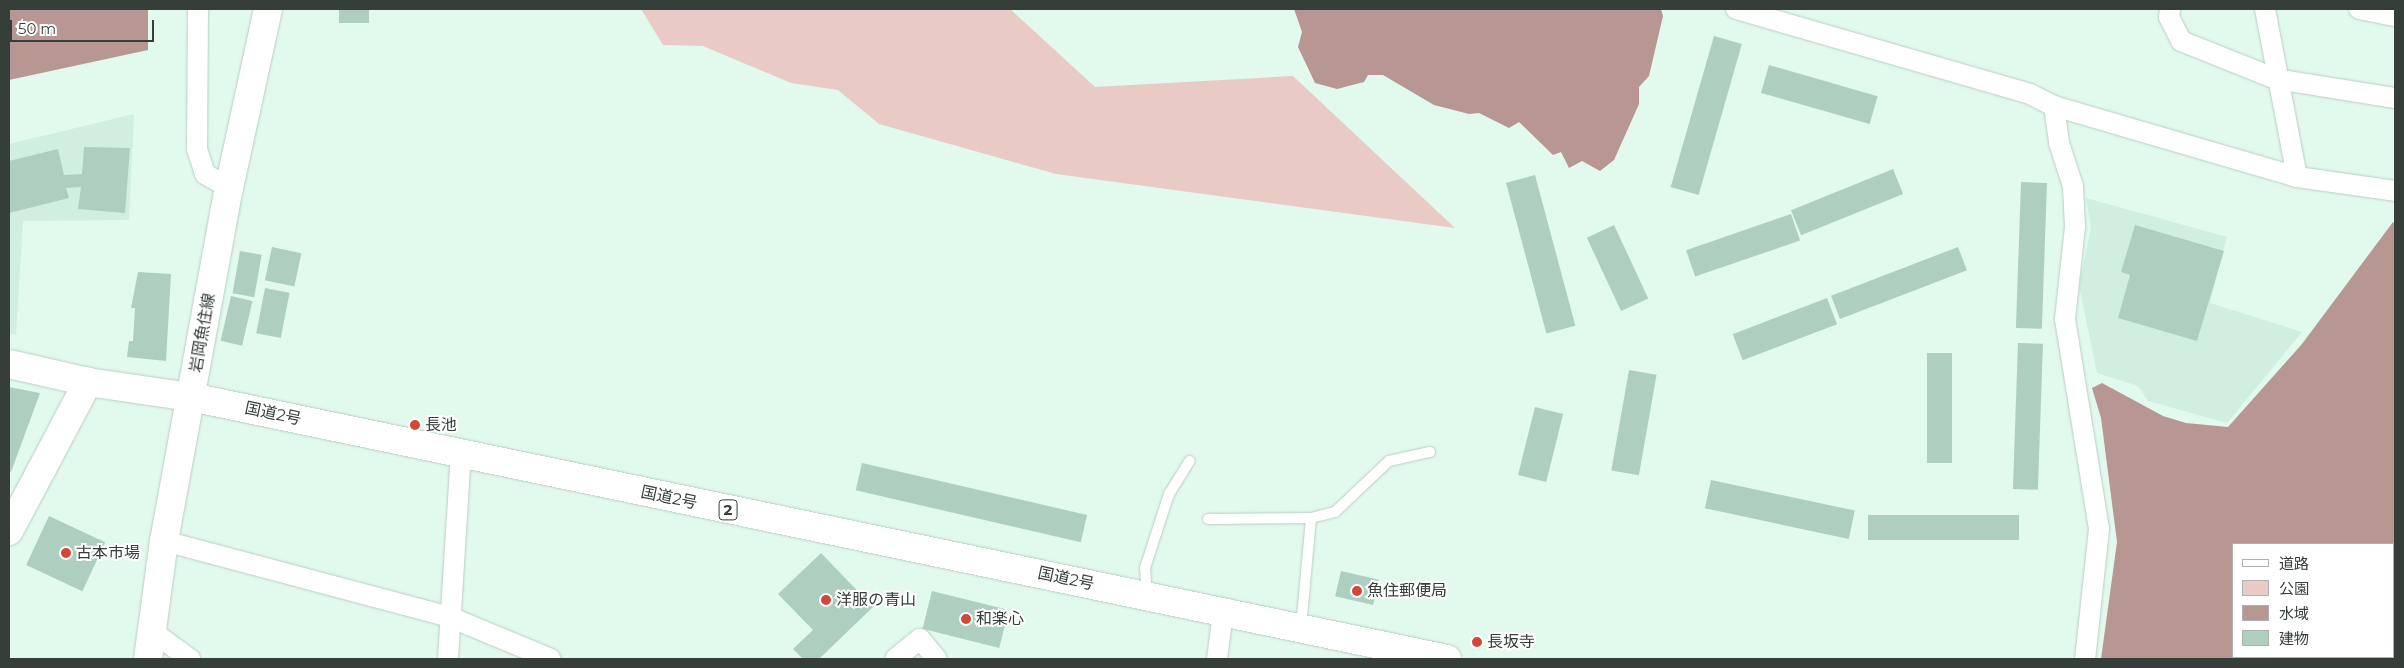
<!DOCTYPE html>
<html>
<head>
<meta charset="utf-8">
<style>
  body { margin:0 }
  #map { position:relative; width:2404px; height:668px; overflow:hidden; background:#e2f9ed; font-family:Montserrat,"Noto Sans JP",sans-serif }
  div>[style] { position:absolute }
  .built>* { inset:0; background:#d0efe0 }
  .green>* { inset:0; background:#e9cac5 }
  .water>* { inset:0; background:#b89691 }
  .building>* { inset:0; background:#aecfbf; transform-origin:0 0 }
  .roads { filter:drop-shadow(0 0 1px #b8cec3) drop-shadow(0 0 1px #b8cec3) }
  .lane>* { height:10px; margin:-5px; padding:0 5px; transform-origin:5px; border-radius:5px; background:#fff }
  .street>* { height:20px; margin:-10px; padding:0 10px; transform-origin:10px; border-radius:10px; background:#fff }
  .secondary>* { height:28px; margin:-14px; padding:0 14px; transform-origin:14px; border-radius:14px; background:#fff }
  .highway>* { height:28px; margin:-14px; padding:0 14px; transform-origin:14px; border-radius:14px; background:#fff }
  .dots>* { width:14px; height:14px; translate:-50% -50%; box-sizing:border-box; border:2px solid #fff; border-radius:50% }
  span { translate:-50% -50%; white-space:nowrap; text-align:center; line-height:1.15; -webkit-text-stroke:4px #fff; paint-order:stroke }
  .shield-label span { padding:1px 4px; background:#fff; border:1px solid; border-radius:4px; -webkit-text-stroke-width:0 }
  .shield-label { font-size:15px; color:#353e39; font-weight:700 }
  .street-label { font-size:16px; color:#353e39 }
  .poi-label { font-size:16px; color:#353e39 }
  .left { translate:0 -50%; text-align:left }
  .frame { position:absolute; inset:0; border:10px solid #353e39; pointer-events:none }
  .legend { position:absolute; left:2232px; top:543px; width:162px; height:115px; box-sizing:border-box; background:#fff; border:1px solid #aeb2b0; margin:0; padding:6px 9px; list-style:none; font-size:15px; color:#353e39 }
  .legend li { display:flex; align-items:center; gap:10px; height:25px }
  .legend b { width:25px; border:1px solid #aeb2b0 }
  .scale { position:absolute; left:10px; top:20px; width:144px; height:22px; box-sizing:border-box; border:2px solid #353e39; border-top:0; padding-left:6px; font-size:15px; line-height:18px; white-space:nowrap; color:#353e39; -webkit-text-stroke:4px #fff; paint-order:stroke }
</style>
</head>
<body>
<div id="map">
  <div class="built">
    <div style="clip-path:polygon(134px 114px,129px 220px,23px 221px,16px 335px,9px 333px,9px 144px)"></div>
    <div style="clip-path:polygon(2086px 198px,2227px 237px,2210px 303px,2302px 332px,2227px 423px,2148px 401px,2138px 386px,2097px 373px,2079px 285px,2091px 228px)"></div>
  </div>
  <div class="green">
    <div style="clip-path:polygon(641px 9px,1010px 9px,1095px 87px,1293px 76px,1455px 228px,1056px 174px,879px 124px,838px 90px,791px 83px,703px 46px,663px 45px)"></div>
  </div>
  <div class="water">
    <div style="clip-path:polygon(9px 9px,148px 9px,148px 50px,9px 80px)"></div>
    <div style="clip-path:polygon(1294px 9px,1661px 9px,1663px 16px,1649px 76px,1639px 87px,1639px 104px,1614px 160px,1600px 171px,1582px 161px,1569px 168px,1561px 152px,1553px 155px,1519px 122px,1509px 128px,1479px 113px,1469px 114px,1434px 105px,1383px 75px,1368px 75px,1364px 82px,1337px 89px,1315px 83px,1298px 47px,1302px 32px)"></div>
    <div style="clip-path:polygon(evenodd,2393px 222px,2395px 224px,2395px 659px,2101px 659px,2117px 542px,2101px 418px,2092px 388px,2102px 383px,2163px 416px,2186px 423px,2228px 427px,2302px 344px,2393px 222px,2233px 544px,2393px 544px,2393px 657px,2233px 657px,2233px 544px)"></div>
  </div>
  <div class="building">
    <div style="left:339px;top:9px;width:30px;height:14px"></div>
    <div style="left:1714px;top:36px;width:29px;height:157px;rotate:16deg"></div>
    <div style="left:1769px;top:65px;width:113px;height:29px;rotate:16deg"></div>
    <div style="clip-path:polygon(84px 147px,130px 148px,125px 213px,78px 209px,81px 187px,66px 188px,69px 198px,9px 213px,9px 161px,58px 149px,64px 175px,82px 174px)"></div>
    <div style="left:1893px;top:169px;width:27px;height:110px;rotate:68deg"></div>
    <div style="left:1535px;top:175px;width:156px;height:30px;rotate:75deg"></div>
    <div style="left:2021px;top:182px;width:26px;height:146px;rotate:2deg"></div>
    <div style="left:1791px;top:214px;width:28px;height:111px;rotate:71deg"></div>
    <div style="left:1614px;top:225px;width:81px;height:30px;rotate:65deg"></div>
    <div style="clip-path:polygon(2135px 225px,2224px 251px,2197px 341px,2118px 318px,2130px 275px,2121px 272px)"></div>
    <div style="left:272px;top:247px;width:30px;height:34px;rotate:12deg"></div>
    <div style="left:1958px;top:247px;width:25px;height:136px;rotate:69deg"></div>
    <div style="left:240px;top:251px;width:22px;height:43px;rotate:10deg"></div>
    <div style="clip-path:polygon(138px 272px,171px 274px,166px 361px,127px 357px,129px 341px,133px 341px,135px 308px,131px 308px)"></div>
    <div style="left:265px;top:288px;width:25px;height:46px;rotate:11deg"></div>
    <div style="left:231px;top:296px;width:22px;height:46px;rotate:13deg"></div>
    <div style="left:1827px;top:298px;width:28px;height:101px;rotate:69deg"></div>
    <div style="left:2018px;top:343px;width:25px;height:146px;rotate:2deg"></div>
    <div style="left:1927px;top:353px;width:25px;height:110px"></div>
    <div style="left:1629px;top:370px;width:28px;height:102px;rotate:10deg"></div>
    <div style="clip-path:polygon(9px 387px,40px 393px,11px 472px,9px 471px)"></div>
    <div style="left:1535px;top:407px;width:29px;height:70px;rotate:14deg"></div>
    <div style="left:862px;top:463px;width:231px;height:28px;rotate:13deg"></div>
    <div style="left:1711px;top:480px;width:147px;height:29px;rotate:12deg"></div>
    <div style="left:1868px;top:515px;width:151px;height:25px"></div>
    <div style="left:49px;top:516px;width:62px;height:54px;rotate:25deg"></div>
    <div style="clip-path:polygon(821px 553px,873px 607px,819px 659px,803px 659px,793px 649px,813px 630px,778px 594px)"></div>
    <div style="left:1341px;top:571px;width:39px;height:26px;rotate:13deg"></div>
    <div style="left:932px;top:591px;width:79px;height:39px;rotate:14deg"></div>
  </div>
  <div class="roads">
    <div class="lane">
      <div style="left:1208px;top:519px;width:103px;rotate:-0.6deg"></div>
      <div style="left:1311px;top:518px;width:25px;rotate:-14deg"></div>
      <div style="left:1335px;top:512px;width:74px;rotate:-43.4deg"></div>
      <div style="left:1389px;top:461px;width:42px;rotate:-12.4deg"></div>
      <div style="left:1147px;top:595px;width:27px;rotate:-94deg"></div>
      <div style="left:1145px;top:568px;width:78px;rotate:-72deg"></div>
      <div style="left:1169px;top:494px;width:39px;rotate:-58deg"></div>
      <div style="left:1301px;top:628px;width:110px;rotate:-84.8deg"></div>
    </div>
    <div class="street">
      <div style="left:198px;top:9px;width:140px;rotate:90.4deg"></div>
      <div style="left:197px;top:149px;width:26px;rotate:72deg"></div>
      <div style="left:205px;top:174px;width:28px;rotate:30deg"></div>
      <div style="left:1736px;top:9px;width:306px;rotate:16.1deg"></div>
      <div style="left:2030px;top:94px;width:27px;rotate:27deg"></div>
      <div style="left:2054px;top:106px;width:253px;rotate:16.3deg"></div>
      <div style="left:2297px;top:177px;width:99px;rotate:8.1deg"></div>
      <div style="left:2170px;top:9px;width:8px;rotate:97deg"></div>
      <div style="left:2169px;top:17px;width:27px;rotate:63deg"></div>
      <div style="left:2181px;top:41px;width:102px;rotate:21.8deg"></div>
      <div style="left:2276px;top:79px;width:121px;rotate:9.1deg"></div>
      <div style="left:2265px;top:9px;width:171px;rotate:79.2deg"></div>
      <div style="left:2359px;top:9px;width:37px;rotate:11deg"></div>
      <div style="left:2054px;top:106px;width:37px;rotate:82deg"></div>
      <div style="left:2059px;top:143px;width:45px;rotate:72deg"></div>
      <div style="left:2073px;top:186px;width:41px;rotate:87.2deg"></div>
      <div style="left:2075px;top:227px;width:93px;rotate:96.2deg"></div>
      <div style="left:2065px;top:319px;width:213px;rotate:80.8deg"></div>
      <div style="left:2099px;top:529px;width:131px;rotate:96.1deg"></div>
      <div style="left:164px;top:541px;width:296px;rotate:14.9deg"></div>
      <div style="left:450px;top:617px;width:109px;rotate:22.6deg"></div>
      <div style="left:153px;top:632px;width:46px;rotate:36.1deg"></div>
      <div style="left:448px;top:659px;width:204px;rotate:-86.4deg"></div>
      <div style="left:895px;top:659px;width:32px;rotate:-39deg"></div>
      <div style="left:920px;top:639px;width:26px;rotate:50deg"></div>
      <div style="left:1217px;top:659px;width:46px;rotate:-82.6deg"></div>
    </div>
    <div class="secondary">
      <div style="left:9px;top:531px;width:169px;rotate:-62.1deg"></div>
      <div style="left:148px;top:659px;width:119px;rotate:-82.3deg"></div>
      <div style="left:164px;top:541px;width:359px;rotate:-79.6deg"></div>
      <div style="left:229px;top:188px;width:183px;rotate:-77.7deg"></div>
    </div>
    <div class="highway">
      <div style="left:9px;top:364px;width:81px;rotate:12.8deg"></div>
      <div style="left:88px;top:382px;width:104px;rotate:8.3deg"></div>
      <div style="left:191px;top:397px;width:1283px;rotate:11.78deg"></div>
    </div>
  </div>
  <div class="dots">
    <div style="left:415px;top:425px;background:#d34638"></div>
    <div style="left:66px;top:553px;background:#d34638"></div>
    <div style="left:1357px;top:591px;background:#d34638"></div>
    <div style="left:826px;top:600px;background:#d34638"></div>
    <div style="left:966px;top:619px;background:#d34638"></div>
    <div style="left:1477px;top:642px;background:#d34638"></div>
  </div>
  <div class="shield-label">
    <span style="left:728px;top:510px">2</span>
  </div>
  <div class="street-label">
    <span style="left:203px;top:333px;rotate:-80deg">岩岡魚住線</span>
    <span style="left:273px;top:414px;rotate:12deg">国道2号</span>
    <span style="left:669px;top:498px;rotate:12deg">国道2号</span>
    <span style="left:1066px;top:579px;rotate:12deg">国道2号</span>
  </div>
  <div class="poi-label">
    <span class="left" style="left:425px;top:425px">長池</span>
    <span class="left" style="left:76px;top:553px">古本市場</span>
    <span class="left" style="left:1367px;top:591px">魚住郵便局</span>
    <span class="left" style="left:836px;top:600px">洋服の青山</span>
    <span class="left" style="left:976px;top:619px">和楽心</span>
    <span class="left" style="left:1487px;top:642px">長坂寺</span>
  </div>
  <div class="frame"></div>
  <ul class="legend">
  <li><b style="height:6px;background:#fff"></b>道路</li>
  <li><b style="height:14px;background:#e9cac5"></b>公園</li>
  <li><b style="height:14px;background:#b89691"></b>水域</li>
  <li><b style="height:14px;background:#aecfbf"></b>建物</li>
  </ul>
  <div class="scale">50 m</div>
</div>
</body>
</html>
